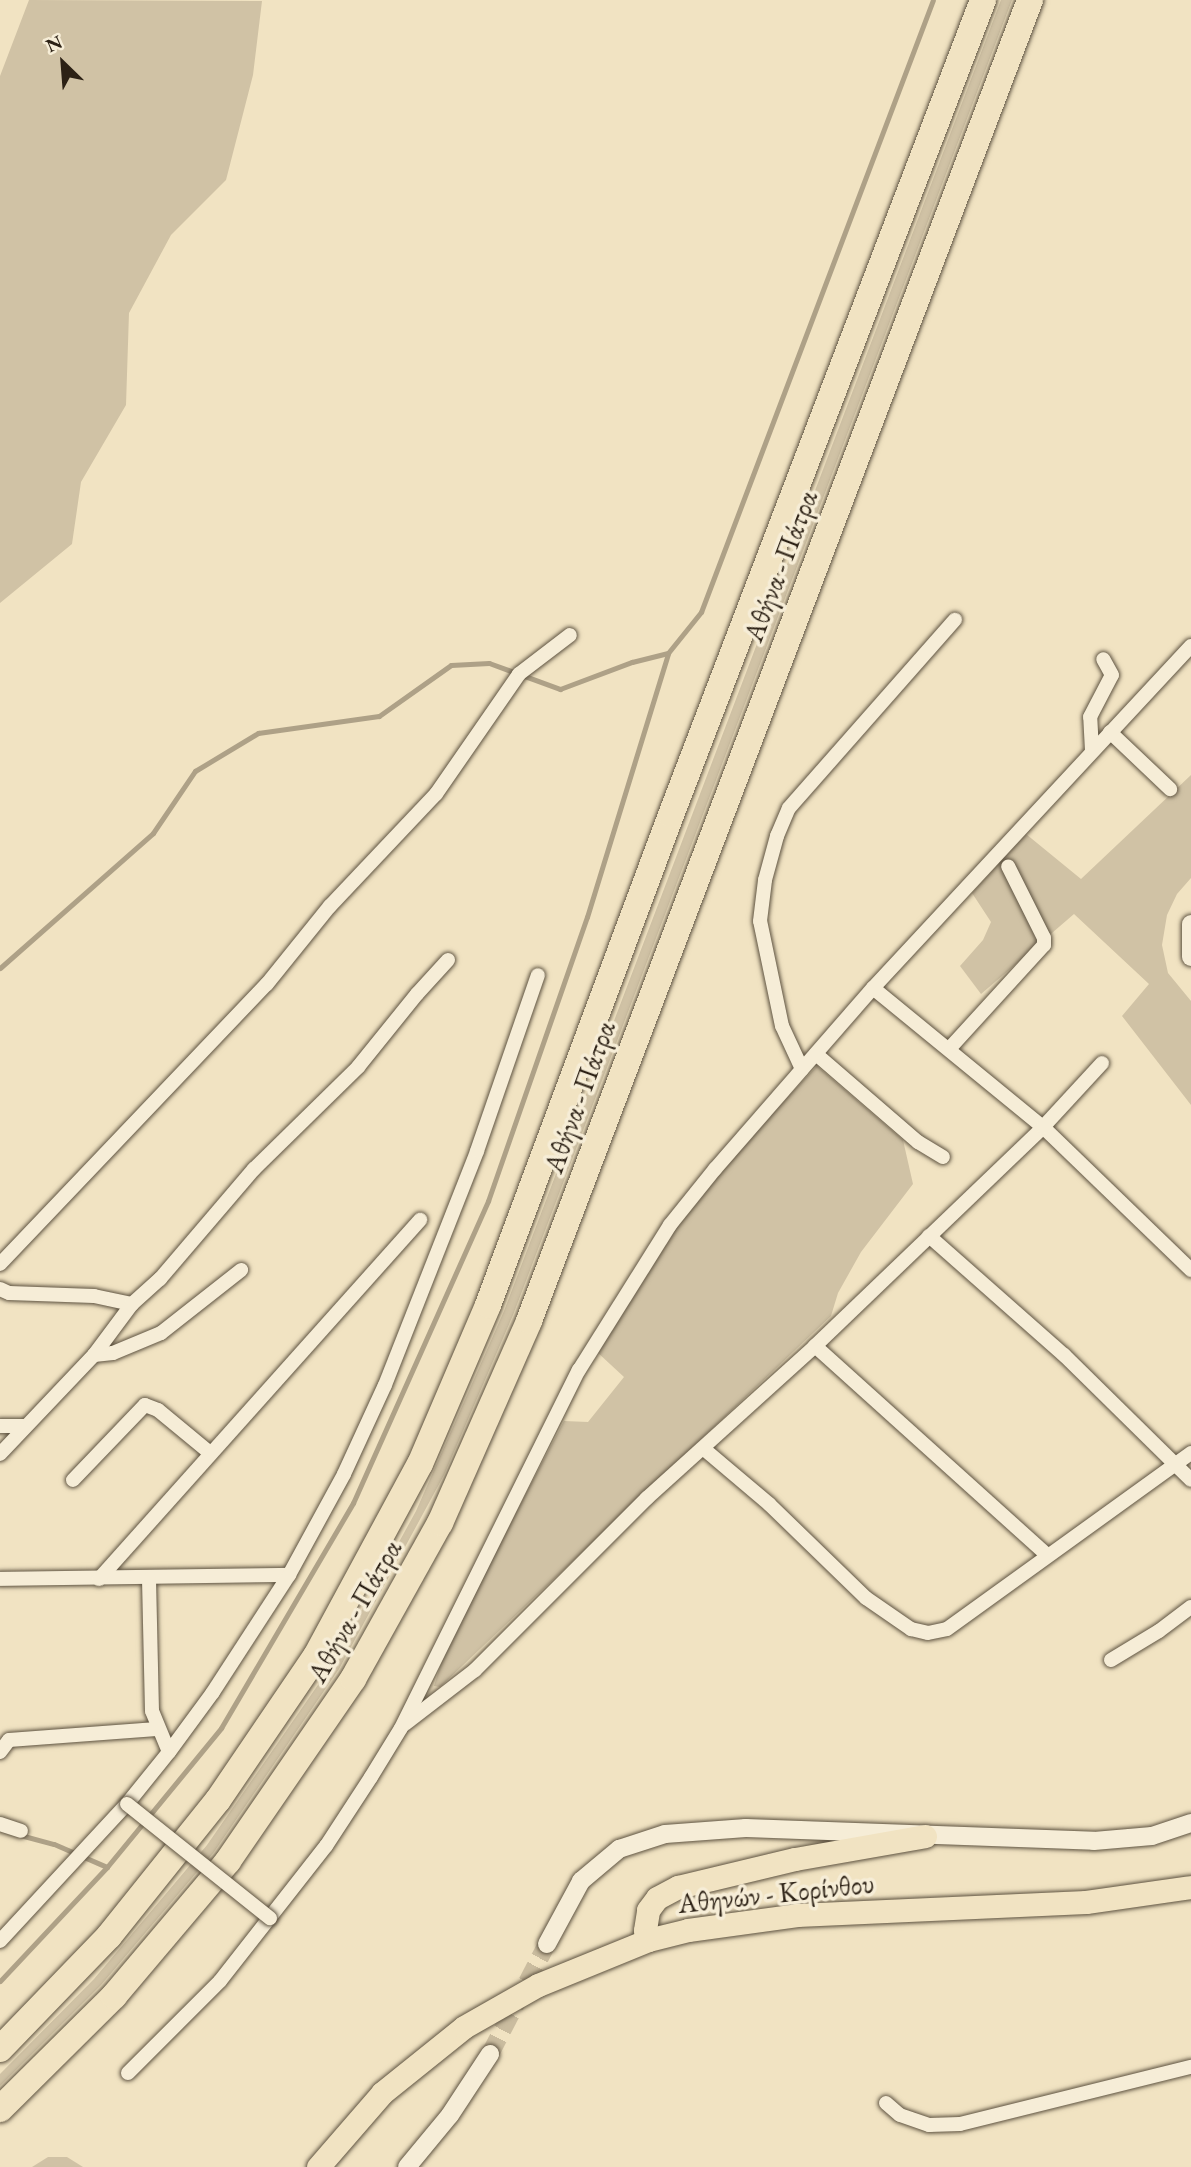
<!DOCTYPE html>
<html>
<head>
<meta charset="utf-8">
<style>
  body { margin:0 }
  #map { position:relative; width:1191px; height:2167px; overflow:hidden; background:#f1e3c2; font-family:"EB Garamond",serif }
  div>[style] { position:absolute }
  .green>* { inset:0; background:#d0c2a5 }
  .stream>* { height:5px; margin:-2.5px; padding:0 2.5px; transform-origin:2.5px; border-radius:2.5px; background:#aea187 }
  .tertiary-tunnel>* { height:18px; margin-top:-9px; transform-origin:0; background:repeating-linear-gradient(90deg,#cabc9f 0 18px,transparent 0 27px) }
  .roads { filter:drop-shadow(0 0 2px #5d5240) drop-shadow(0 0 2px #5d5240) }
  .minor>* { height:14px; margin:-7px; padding:0 7px; transform-origin:7px; border-radius:7px; background:#f6edd7 }
  .tertiary>* { height:18px; margin:-9px; padding:0 9px; transform-origin:9px; border-radius:9px; background:#f6edd7 }
  .primary>* { height:23px; margin:-11.5px; padding:0 11.5px; transform-origin:11.5px; border-radius:11.5px; background:#f1e3c2 }
  .motorway>* { height:26px; margin:-13px; padding:0 13px; transform-origin:13px; border-radius:13px; background:#f1e3c2 }
  .bridges { filter:drop-shadow(0 0 2px #5d5240) drop-shadow(0 0 2px #5d5240) }
  .minor-bridge>* { height:14px; margin:-7px; padding:0 7px; transform-origin:7px; border-radius:7px; background:#f6edd7 }
  span { translate:-50% -50%; white-space:nowrap; text-align:center; line-height:1.15; -webkit-text-stroke:7px #f6edd7; paint-order:stroke }
  .street-label { font-size:28px; color:#2c2115 }
  .north { position:absolute; left:28px; top:28px; width:70px; height:70px; -webkit-text-stroke:5px #f6edd7; paint-order:stroke; rotate:335deg; font-size:19px; font-weight:700; line-height:28px; text-align:center; color:#2c2115 }
  .north::after { content:''; display:block; margin:auto; width:24px; height:32px; background:#2c2115; clip-path:polygon(50% 0,100% 100%,50% 72%,0 100%) }
</style>
</head>
<body>
<div id="map">
  <div class="green">
    <div style="clip-path:polygon(29px 0,262px 1px,253px 75px,226px 180px,171px 235px,129px 313px,126px 405px,81px 482px,72px 544px,0 603px,0 76px)"></div>
    <div style="clip-path:polygon(1001px 0,1012px 0,513px 1315px,444px 1475px,339px 1669px,214px 1852px,101px 1985px,0 2086px,0 2074px,94px 1979px,207px 1845px,331px 1666px,416px 1511px,504px 1311px)"></div>
    <div style="clip-path:polygon(1191px 775px,1191px 878px,1177px 894px,1167px 915px,1162px 945px,1168px 973px,1191px 1001px,1191px 1105px,1122px 1016px,1149px 984px,1074px 914px,981px 994px,960px 966px,983px 940px,991px 922px,972px 893px,1026px 834px,1081px 879px)"></div>
    <div style="clip-path:polygon(817px 1066px,903px 1140px,913px 1184px,861px 1252px,838px 1293px,831px 1316px,440px 1687px,434px 1686px,447px 1644px,564px 1421px,588px 1422px,624px 1377px,597px 1352px,667px 1240px,748px 1139px)"></div>
    <div style="clip-path:polygon(48px 2157px,67px 2157px,83px 2167px,32px 2167px)"></div>
  </div>
  <div class="stream">
    <div style="left:0;top:968px;width:204px;rotate:-41.4deg"></div>
    <div style="left:153px;top:833px;width:75px;rotate:-55.9deg"></div>
    <div style="left:195px;top:771px;width:74px;rotate:-31.1deg"></div>
    <div style="left:258px;top:733px;width:122px;rotate:-8deg"></div>
    <div style="left:379px;top:716px;width:88px;rotate:-35.3deg"></div>
    <div style="left:451px;top:665px;width:38px;rotate:-3deg"></div>
    <div style="left:489px;top:663px;width:76px;rotate:20.1deg"></div>
    <div style="left:560px;top:689px;width:77px;rotate:-20.6deg"></div>
    <div style="left:632px;top:662px;width:37px;rotate:-14deg"></div>
    <div style="left:20px;top:1835px;width:35px;rotate:15deg"></div>
    <div style="left:54px;top:1844px;width:58px;rotate:23.5deg"></div>
    <div style="left:0;top:1981px;width:156px;rotate:-46.8deg"></div>
    <div style="left:107px;top:1867px;width:180px;rotate:-50.6deg"></div>
    <div style="left:221px;top:1728px;width:261px;rotate:-59.6deg"></div>
    <div style="left:353px;top:1503px;width:331px;rotate:-65.9deg"></div>
    <div style="left:488px;top:1201px;width:301px;rotate:-70.8deg"></div>
    <div style="left:587px;top:917px;width:276px;rotate:-72.9deg"></div>
    <div style="left:668px;top:653px;width:53px;rotate:-51.2deg"></div>
    <div style="left:701px;top:612px;width:654px;rotate:-69.24deg"></div>
  </div>
  <div class="tertiary-tunnel">
    <div style="left:490px;top:2054px;width:124px;rotate:-62.6deg"></div>
  </div>
  <div class="roads">
    <div class="minor">
      <div style="left:1110px;top:732px;width:83px;rotate:43.5deg"></div>
      <div style="left:1092px;top:751px;width:34px;rotate:-93deg"></div>
      <div style="left:1090px;top:717px;width:47px;rotate:-62.4deg"></div>
      <div style="left:1112px;top:675px;width:18px;rotate:-119deg"></div>
      <div style="left:873px;top:988px;width:220px;rotate:39.3deg"></div>
      <div style="left:1043px;top:1127px;width:206px;rotate:44deg"></div>
      <div style="left:949px;top:1049px;width:141px;rotate:-47.6deg"></div>
      <div style="left:1044px;top:945px;width:7px;rotate:-90deg"></div>
      <div style="left:1044px;top:938px;width:80px;rotate:-116.6deg"></div>
      <div style="left:816px;top:1054px;width:135px;rotate:40.8deg"></div>
      <div style="left:918px;top:1142px;width:29px;rotate:31deg"></div>
      <div style="left:802px;top:1069px;width:47px;rotate:-114.9deg"></div>
      <div style="left:782px;top:1026px;width:107px;rotate:-101.8deg"></div>
      <div style="left:760px;top:921px;width:41px;rotate:-83deg"></div>
      <div style="left:765px;top:880px;width:46px;rotate:-74.7deg"></div>
      <div style="left:777px;top:836px;width:30px;rotate:-67deg"></div>
      <div style="left:789px;top:808px;width:251px;rotate:-48.6deg"></div>
      <div style="left:929px;top:1236px;width:180px;rotate:41.4deg"></div>
      <div style="left:1064px;top:1355px;width:178px;rotate:44.5deg"></div>
      <div style="left:0;top:1264px;width:387px;rotate:-46.4deg"></div>
      <div style="left:267px;top:984px;width:100px;rotate:-51.1deg"></div>
      <div style="left:330px;top:906px;width:154px;rotate:-46.6deg"></div>
      <div style="left:436px;top:794px;width:146px;rotate:-55.3deg"></div>
      <div style="left:519px;top:674px;width:64px;rotate:-37.4deg"></div>
      <div style="left:0;top:1289px;width:10px;rotate:24deg"></div>
      <div style="left:9px;top:1293px;width:85px;rotate:2deg"></div>
      <div style="left:94px;top:1296px;width:39px;rotate:12deg"></div>
      <div style="left:815px;top:1346px;width:312px;rotate:42deg"></div>
      <div style="left:94px;top:1355px;width:19px;rotate:-6deg"></div>
      <div style="left:113px;top:1353px;width:52px;rotate:-22.6deg"></div>
      <div style="left:161px;top:1333px;width:102px;rotate:-38.2deg"></div>
      <div style="left:0;top:1426px;width:25px"></div>
      <div style="left:704px;top:1449px;width:85px;rotate:40.2deg"></div>
      <div style="left:769px;top:1504px;width:135px;rotate:44.1deg"></div>
      <div style="left:866px;top:1598px;width:55px;rotate:34.6deg"></div>
      <div style="left:911px;top:1629px;width:17px;rotate:13deg"></div>
      <div style="left:928px;top:1633px;width:19px;rotate:-12deg"></div>
      <div style="left:947px;top:1629px;width:301px;rotate:-35.8deg"></div>
      <div style="left:0;top:1454px;width:137px;rotate:-46.5deg"></div>
      <div style="left:94px;top:1355px;width:64px;rotate:-53.3deg"></div>
      <div style="left:132px;top:1304px;width:38px;rotate:-42deg"></div>
      <div style="left:160px;top:1279px;width:145px;rotate:-49.5deg"></div>
      <div style="left:254px;top:1169px;width:146px;rotate:-44.4deg"></div>
      <div style="left:358px;top:1067px;width:94px;rotate:-51.1deg"></div>
      <div style="left:417px;top:994px;width:46px;rotate:-47.6deg"></div>
      <div style="left:73px;top:1480px;width:104px;rotate:-46.2deg"></div>
      <div style="left:145px;top:1405px;width:14px;rotate:21deg"></div>
      <div style="left:158px;top:1410px;width:67px;rotate:39.6deg"></div>
      <div style="left:0;top:1579px;width:289px;rotate:-0.8deg"></div>
      <div style="left:99px;top:1579px;width:482px;rotate:-48.2deg"></div>
      <div style="left:149px;top:1579px;width:132px;rotate:88.7deg"></div>
      <div style="left:152px;top:1711px;width:44px;rotate:67.5deg"></div>
      <div style="left:1111px;top:1660px;width:56px;rotate:-31.1deg"></div>
      <div style="left:1159px;top:1631px;width:40px;rotate:-37deg"></div>
      <div style="left:405px;top:1724px;width:88px;rotate:-37.6deg"></div>
      <div style="left:475px;top:1670px;width:243px;rotate:-45deg"></div>
      <div style="left:647px;top:1498px;width:227px;rotate:-42.1deg"></div>
      <div style="left:815px;top:1346px;width:316px;rotate:-43.8deg"></div>
      <div style="left:1043px;top:1127px;width:87px;rotate:-47.3deg"></div>
      <div style="left:0;top:1752px;width:15px;rotate:-53deg"></div>
      <div style="left:9px;top:1740px;width:148px;rotate:-4.3deg"></div>
      <div style="left:0;top:1824px;width:22px;rotate:18deg"></div>
      <div style="left:0;top:1941px;width:187px;rotate:-47.2deg"></div>
      <div style="left:127px;top:1804px;width:67px;rotate:-51.1deg"></div>
      <div style="left:169px;top:1752px;width:74px;rotate:-53.7deg"></div>
      <div style="left:213px;top:1692px;width:140px;rotate:-57deg"></div>
      <div style="left:289px;top:1575px;width:115px;rotate:-61.4deg"></div>
      <div style="left:344px;top:1474px;width:98px;rotate:-65.3deg"></div>
      <div style="left:385px;top:1385px;width:251px;rotate:-68.5deg"></div>
      <div style="left:477px;top:1151px;width:186px;rotate:-70.9deg"></div>
      <div style="left:128px;top:2073px;width:130px;rotate:-45deg"></div>
      <div style="left:220px;top:1981px;width:172px;rotate:-51.9deg"></div>
      <div style="left:326px;top:1846px;width:82px;rotate:-56.9deg"></div>
      <div style="left:371px;top:1777px;width:57px;rotate:-58.5deg"></div>
      <div style="left:401px;top:1728px;width:400px;rotate:-63.6deg"></div>
      <div style="left:579px;top:1370px;width:171px;rotate:-57.9deg"></div>
      <div style="left:670px;top:1225px;width:72px;rotate:-51.2deg"></div>
      <div style="left:715px;top:1169px;width:240px;rotate:-48.9deg"></div>
      <div style="left:873px;top:988px;width:467px;rotate:-47.1deg"></div>
      <div style="left:886px;top:2103px;width:18px;rotate:41deg"></div>
      <div style="left:900px;top:2115px;width:31px;rotate:19deg"></div>
      <div style="left:929px;top:2125px;width:31px;rotate:-2deg"></div>
      <div style="left:960px;top:2124px;width:238px;rotate:-13.9deg"></div>
    </div>
    <div class="tertiary">
      <div style="left:1191px;top:924px;width:33px;rotate:90deg"></div>
      <div style="left:547px;top:1944px;width:72px;rotate:-61.6deg"></div>
      <div style="left:581px;top:1881px;width:50px;rotate:-40.1deg"></div>
      <div style="left:619px;top:1849px;width:48px;rotate:-18.1deg"></div>
      <div style="left:665px;top:1834px;width:81px;rotate:-4.2deg"></div>
      <div style="left:746px;top:1828px;width:348px;rotate:2.1deg"></div>
      <div style="left:1094px;top:1841px;width:58px;rotate:-4.9deg"></div>
      <div style="left:1152px;top:1836px;width:41px;rotate:-18.4deg"></div>
      <div style="left:407px;top:2167px;width:67px;rotate:-50.4deg"></div>
      <div style="left:450px;top:2115px;width:73px;rotate:-56.7deg"></div>
    </div>
    <div class="primary">
      <div style="left:648px;top:1940px;width:10px;rotate:-107deg"></div>
      <div style="left:645px;top:1930px;width:20px;rotate:-81deg"></div>
      <div style="left:648px;top:1910px;width:15px;rotate:-53deg"></div>
      <div style="left:657px;top:1898px;width:24px;rotate:-28deg"></div>
      <div style="left:678px;top:1887px;width:120px;rotate:-13.5deg"></div>
      <div style="left:795px;top:1859px;width:132px;rotate:-10deg"></div>
      <div style="left:318px;top:2167px;width:98px;rotate:-49.1deg"></div>
      <div style="left:382px;top:2093px;width:105px;rotate:-38.8deg"></div>
      <div style="left:464px;top:2027px;width:85px;rotate:-29.6deg"></div>
      <div style="left:538px;top:1985px;width:119px;rotate:-22.2deg"></div>
      <div style="left:648px;top:1940px;width:41px;rotate:-14deg"></div>
      <div style="left:688px;top:1930px;width:110px;rotate:-7.8deg"></div>
      <div style="left:797px;top:1915px;width:289px;rotate:-2.6deg"></div>
      <div style="left:1086px;top:1902px;width:106px;rotate:-8.1deg"></div>
    </div>
    <div class="motorway">
      <div style="left:0;top:2049px;width:157px;rotate:-46deg"></div>
      <div style="left:109px;top:1936px;width:174px;rotate:-51.3deg"></div>
      <div style="left:218px;top:1800px;width:174px;rotate:-55.8deg"></div>
      <div style="left:316px;top:1656px;width:218px;rotate:-61.6deg"></div>
      <div style="left:420px;top:1464px;width:173px;rotate:-66.8deg"></div>
      <div style="left:488px;top:1305px;width:523px;rotate:-69.52deg"></div>
      <div style="left:671px;top:815px;width:873px;rotate:-69.05deg"></div>
      <div style="left:0;top:2109px;width:161px;rotate:-44.7deg"></div>
      <div style="left:114px;top:1996px;width:177px;rotate:-49.8deg"></div>
      <div style="left:228px;top:1861px;width:221px;rotate:-55.5deg"></div>
      <div style="left:353px;top:1679px;width:179px;rotate:-60.9deg"></div>
      <div style="left:440px;top:1523px;width:221px;rotate:-66.2deg"></div>
      <div style="left:529px;top:1321px;width:1413px;rotate:-69.23deg"></div>
    </div>
  </div>
  <div class="bridges">
    <div class="minor-bridge">
      <div style="left:127px;top:1804px;width:183px;rotate:38.6deg"></div>
    </div>
  </div>
  <div class="street-label">
    <span style="left:780px;top:566px;rotate:-69deg">Αθήνα - Πάτρα</span>
    <span style="left:579px;top:1097px;rotate:-70deg">Αθήνα - Πάτρα</span>
    <span style="left:354px;top:1611px;rotate:-60deg">Αθήνα - Πάτρα</span>
    <span style="left:776px;top:1893px;rotate:-6deg">Αθηνών - Κορίνθου</span>
  </div>
  <div class="north">N</div>
</div>
</body>
</html>
